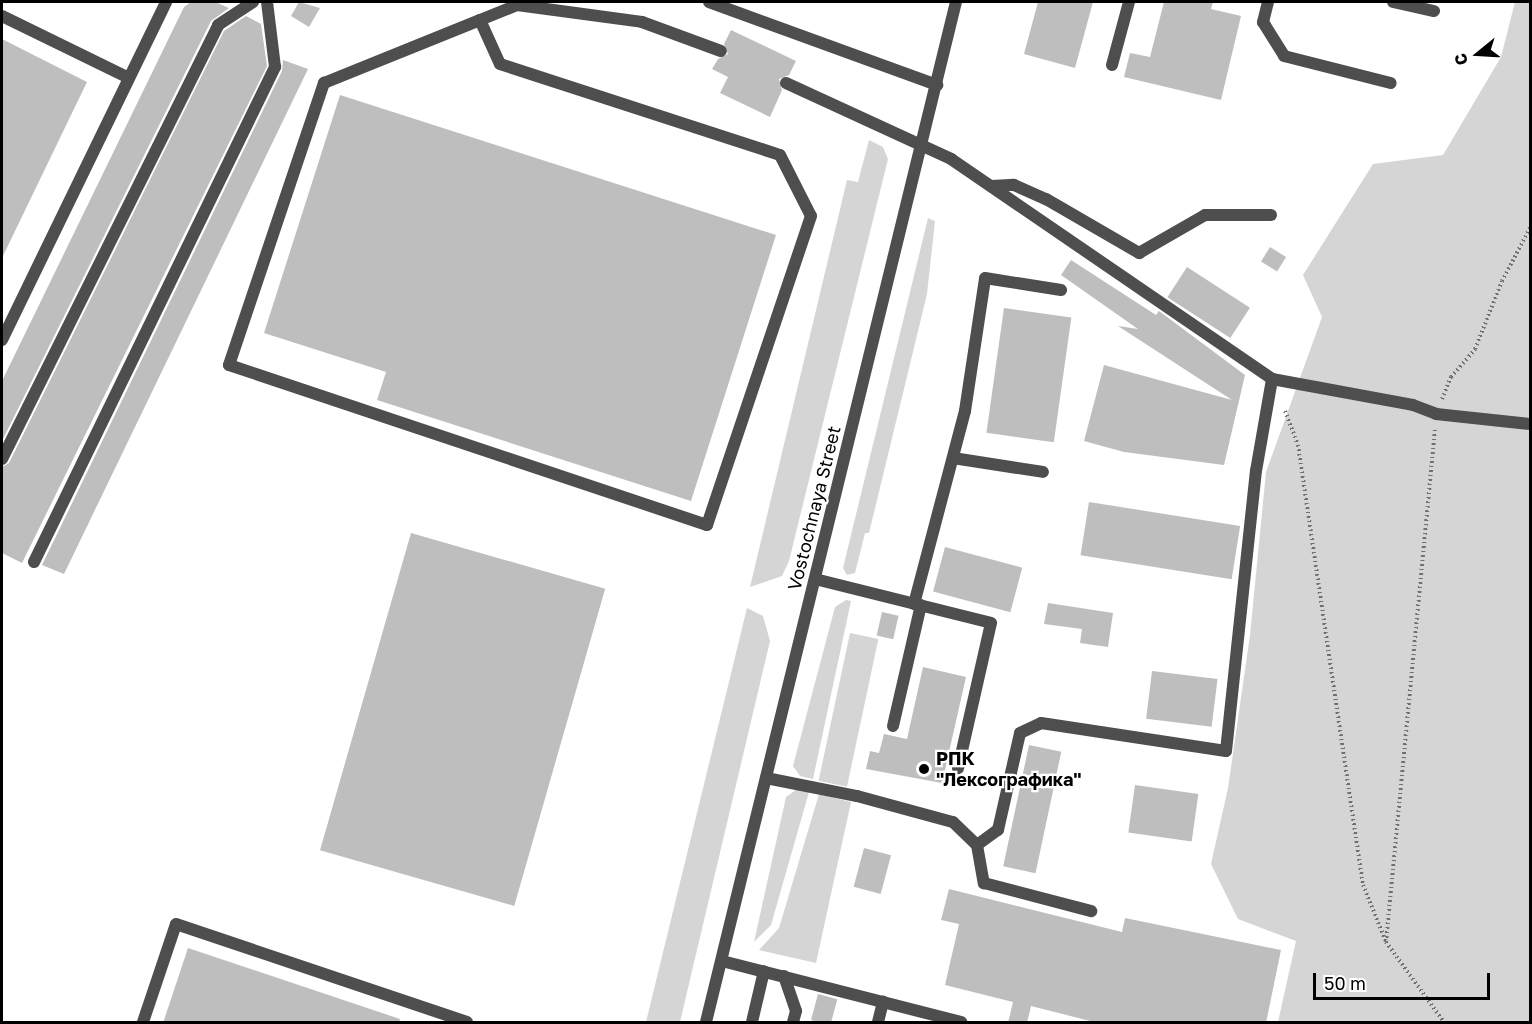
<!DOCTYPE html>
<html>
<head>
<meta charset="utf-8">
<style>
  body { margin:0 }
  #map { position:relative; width:1532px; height:1024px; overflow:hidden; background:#fff; font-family:"Golos Text",sans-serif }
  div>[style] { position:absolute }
  .green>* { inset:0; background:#d5d5d5; transform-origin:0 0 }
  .building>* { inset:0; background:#bebebe; transform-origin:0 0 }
  .path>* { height:4px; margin-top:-2px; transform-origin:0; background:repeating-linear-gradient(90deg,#707070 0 1.5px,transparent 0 4.5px) }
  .service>* { height:12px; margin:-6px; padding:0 6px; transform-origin:6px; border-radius:6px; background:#4e4e4e }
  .tertiary>* { height:12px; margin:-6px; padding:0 6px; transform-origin:6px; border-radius:6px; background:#4e4e4e }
  .dots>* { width:16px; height:16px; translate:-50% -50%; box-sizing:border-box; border:3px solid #fff; border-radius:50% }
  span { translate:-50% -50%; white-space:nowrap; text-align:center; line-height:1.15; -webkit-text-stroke:4.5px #fff; paint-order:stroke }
  .street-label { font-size:18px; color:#000 }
  .poi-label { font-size:18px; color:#000; font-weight:700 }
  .left { translate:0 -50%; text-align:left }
  .frame { position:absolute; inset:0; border:3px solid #000; pointer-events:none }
  .north { position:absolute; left:1448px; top:24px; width:60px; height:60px; -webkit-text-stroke:4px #fff; paint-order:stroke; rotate:252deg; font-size:16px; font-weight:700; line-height:24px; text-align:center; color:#000 }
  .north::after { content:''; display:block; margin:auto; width:21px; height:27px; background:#000; clip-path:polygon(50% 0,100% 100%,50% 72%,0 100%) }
  .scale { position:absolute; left:1313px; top:973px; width:177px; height:27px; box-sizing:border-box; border:3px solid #000; border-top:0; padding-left:8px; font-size:18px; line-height:21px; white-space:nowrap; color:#000; -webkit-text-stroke:4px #fff; paint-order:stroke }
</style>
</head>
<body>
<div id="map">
  <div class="green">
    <div style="clip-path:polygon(1515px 2px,1530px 2px,1530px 1022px,1278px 1022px,1296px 941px,1238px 919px,1211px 864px,1228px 788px,1250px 635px,1266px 472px,1322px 317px,1303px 275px,1373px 164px,1443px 155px,1501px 57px)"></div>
    <div style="clip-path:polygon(869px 140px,883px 147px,888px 159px,789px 561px,782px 576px,750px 587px,847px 180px,858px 182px)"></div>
    <div style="clip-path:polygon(928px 218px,935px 221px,927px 294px,869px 533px,865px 533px,855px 573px,847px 575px,843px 568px)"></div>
    <div style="clip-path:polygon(846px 600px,851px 601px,813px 779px,800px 776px,793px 766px,835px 607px)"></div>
    <div style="clip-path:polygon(747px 608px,763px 616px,770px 641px,680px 1022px,646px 1022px)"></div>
    <div style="left:850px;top:633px;width:29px;height:151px;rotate:12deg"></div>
    <div style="clip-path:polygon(797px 789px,809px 792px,771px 925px,754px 942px,786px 797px)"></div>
    <div style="clip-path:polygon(819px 794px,851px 802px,816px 963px,759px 950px,779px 928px)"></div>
  </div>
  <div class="building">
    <div style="clip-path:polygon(191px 2px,215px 2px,229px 8px,211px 21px,2px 441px,2px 381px,184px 7px)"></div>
    <div style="clip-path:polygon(299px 2px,320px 8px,309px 27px,291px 16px)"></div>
    <div style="clip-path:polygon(1038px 2px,1093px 2px,1075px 68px,1024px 54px)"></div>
    <div style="clip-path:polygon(1164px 2px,1213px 2px,1211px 9px,1241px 16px,1221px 100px,1124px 77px,1130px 53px,1150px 57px)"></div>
    <div style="clip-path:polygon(246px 16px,261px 24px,267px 66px,22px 563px,2px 553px,2px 467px,9px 463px,224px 31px)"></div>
    <div style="clip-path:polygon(731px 30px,796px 61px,789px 75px,779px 79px,782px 90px,770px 117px,720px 93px,728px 77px,712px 69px,718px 59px,728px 54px,724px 44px)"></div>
    <div style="clip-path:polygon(2px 39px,87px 82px,2px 258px)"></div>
    <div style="clip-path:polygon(283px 60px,308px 69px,64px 574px,42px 565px,282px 71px)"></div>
    <div style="clip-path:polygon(340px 95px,776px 235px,691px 501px,377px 400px,386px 372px,264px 333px)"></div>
    <div style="left:1270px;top:247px;width:19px;height:17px;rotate:32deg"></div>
    <div style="clip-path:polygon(1071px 260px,1156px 315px,1159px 311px,1245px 375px,1224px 465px,1124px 452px,1084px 441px,1104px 365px,1232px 400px,1118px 326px,1138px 329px,1061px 275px)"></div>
    <div style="left:1187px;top:267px;width:75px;height:36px;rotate:33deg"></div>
    <div style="left:1004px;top:308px;width:68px;height:126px;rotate:8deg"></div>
    <div style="left:1089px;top:502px;width:153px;height:54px;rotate:9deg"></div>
    <div style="left:411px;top:533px;width:202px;height:330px;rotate:16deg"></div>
    <div style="left:945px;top:547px;width:80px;height:46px;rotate:15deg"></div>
    <div style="clip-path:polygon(1048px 603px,1113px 613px,1108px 647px,1080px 643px,1082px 629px,1044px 624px)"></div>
    <div style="left:882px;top:612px;width:17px;height:24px;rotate:13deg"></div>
    <div style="clip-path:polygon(923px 667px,966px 677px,942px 783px,866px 769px,870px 751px,879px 753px,884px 734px,907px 739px)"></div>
    <div style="left:1152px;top:671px;width:66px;height:48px;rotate:7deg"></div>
    <div style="left:1029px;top:745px;width:33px;height:124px;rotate:12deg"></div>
    <div style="left:1135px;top:785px;width:64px;height:48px;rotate:8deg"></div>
    <div style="left:864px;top:848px;width:28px;height:40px;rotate:15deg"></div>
    <div style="clip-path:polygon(949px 889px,1122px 932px,1125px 918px,1281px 950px,1266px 1023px,1098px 1023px,1031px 1006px,1027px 1023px,1008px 1023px,1013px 1002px,945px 985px,959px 924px,941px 920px)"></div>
    <div style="clip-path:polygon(188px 948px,400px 1019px,399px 1023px,163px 1023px)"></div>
    <div style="left:818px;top:994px;width:20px;height:27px;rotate:15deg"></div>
  </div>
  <div class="path">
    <div style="left:1442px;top:399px;width:24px;rotate:-68deg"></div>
    <div style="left:1451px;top:377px;width:37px;rotate:-49deg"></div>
    <div style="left:1475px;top:349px;width:73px;rotate:-68.3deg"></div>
    <div style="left:1502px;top:281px;width:60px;rotate:-62.2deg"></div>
    <div style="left:1285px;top:411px;width:36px;rotate:69deg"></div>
    <div style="left:1298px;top:445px;width:445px;rotate:81.6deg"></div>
    <div style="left:1363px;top:885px;width:61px;rotate:68deg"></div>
    <div style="left:1386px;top:942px;width:99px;rotate:54.1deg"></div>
    <div style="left:1386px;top:942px;width:515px;rotate:-84.54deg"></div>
  </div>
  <div class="service">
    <div style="left:709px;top:2px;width:243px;rotate:20deg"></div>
    <div style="left:1268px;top:2px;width:21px;rotate:104deg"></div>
    <div style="left:1263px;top:22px;width:40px;rotate:58deg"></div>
    <div style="left:1284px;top:56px;width:110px;rotate:14.2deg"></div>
    <div style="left:1393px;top:2px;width:42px;rotate:12.4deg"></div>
    <div style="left:2px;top:16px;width:141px;rotate:26deg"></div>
    <div style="left:480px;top:20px;width:48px;rotate:65.6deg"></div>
    <div style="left:500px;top:64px;width:294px;rotate:18deg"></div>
    <div style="left:780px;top:155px;width:68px;rotate:63.1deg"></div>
    <div style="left:811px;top:216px;width:326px;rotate:108.6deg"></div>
    <div style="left:707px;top:525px;width:504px;rotate:-161.49deg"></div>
    <div style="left:229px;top:365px;width:298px;rotate:-71.4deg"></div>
    <div style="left:324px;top:83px;width:168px;rotate:-22deg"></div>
    <div style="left:480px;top:20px;width:40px;rotate:-22deg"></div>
    <div style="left:517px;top:5px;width:126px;rotate:7.7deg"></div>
    <div style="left:642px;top:22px;width:84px;rotate:20.2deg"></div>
    <div style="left:1112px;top:65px;width:65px;rotate:-74.9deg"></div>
    <div style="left:786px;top:83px;width:182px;rotate:24.7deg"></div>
    <div style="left:951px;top:159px;width:389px;rotate:34.4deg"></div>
    <div style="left:1272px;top:379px;width:143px;rotate:10.4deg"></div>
    <div style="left:1413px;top:405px;width:25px;rotate:21deg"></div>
    <div style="left:1436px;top:414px;width:95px;rotate:6.1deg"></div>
    <div style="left:992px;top:186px;width:22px;rotate:-3deg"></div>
    <div style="left:1014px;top:185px;width:35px;rotate:24deg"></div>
    <div style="left:1046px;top:199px;width:108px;rotate:30.1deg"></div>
    <div style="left:1139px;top:253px;width:76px;rotate:-29.9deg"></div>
    <div style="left:1205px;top:215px;width:66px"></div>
    <div style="left:2px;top:340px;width:376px;rotate:-64.1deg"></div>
    <div style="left:953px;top:458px;width:91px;rotate:8.8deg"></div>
    <div style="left:2px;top:459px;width:485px;rotate:-63.5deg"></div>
    <div style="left:218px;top:25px;width:42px;rotate:-33.3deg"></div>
    <div style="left:34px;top:562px;width:551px;rotate:-64.04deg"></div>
    <div style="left:275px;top:67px;width:65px;rotate:-97deg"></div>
    <div style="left:815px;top:579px;width:181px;rotate:14deg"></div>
    <div style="left:991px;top:623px;width:149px;rotate:102.8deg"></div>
    <div style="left:914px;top:604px;width:200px;rotate:-75.2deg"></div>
    <div style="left:965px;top:411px;width:134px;rotate:-81.4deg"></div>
    <div style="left:985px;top:278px;width:77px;rotate:9deg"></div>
    <div style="left:893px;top:726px;width:124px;rotate:-77deg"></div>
    <div style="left:766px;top:778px;width:93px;rotate:11.2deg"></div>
    <div style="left:857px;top:796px;width:99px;rotate:15.2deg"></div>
    <div style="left:953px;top:822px;width:33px;rotate:44deg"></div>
    <div style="left:977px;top:845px;width:39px;rotate:80deg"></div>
    <div style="left:984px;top:883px;width:111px;rotate:14.7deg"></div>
    <div style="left:977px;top:845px;width:26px;rotate:-36deg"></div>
    <div style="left:998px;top:830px;width:99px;rotate:-77.2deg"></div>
    <div style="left:1020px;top:733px;width:23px;rotate:-25deg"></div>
    <div style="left:1041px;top:723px;width:187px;rotate:8.6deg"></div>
    <div style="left:1226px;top:751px;width:282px;rotate:-83.9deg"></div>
    <div style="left:1256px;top:471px;width:93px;rotate:-80.1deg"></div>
    <div style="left:722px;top:961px;width:247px;rotate:14.3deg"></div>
    <div style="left:784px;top:976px;width:37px;rotate:71deg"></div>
    <div style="left:796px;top:1011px;width:11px;rotate:105deg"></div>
    <div style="left:143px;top:1022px;width:103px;rotate:-71.4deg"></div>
    <div style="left:176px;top:924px;width:307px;rotate:18.6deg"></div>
    <div style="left:752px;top:1022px;width:52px;rotate:-76.8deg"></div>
    <div style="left:878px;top:1022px;width:21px;rotate:-76deg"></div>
  </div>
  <div class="tertiary">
    <div style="left:706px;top:1022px;width:1050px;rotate:-76.23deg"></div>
  </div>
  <div class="dots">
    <div style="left:924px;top:769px;background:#000"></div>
  </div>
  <div class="street-label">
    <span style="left:814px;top:508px;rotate:-76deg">Vostochnaya Street</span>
  </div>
  <div class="poi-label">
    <span class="left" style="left:936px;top:769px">РПК<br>"Лексографика"</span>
  </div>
  <div class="frame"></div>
  <div class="north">С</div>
  <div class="scale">50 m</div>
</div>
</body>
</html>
